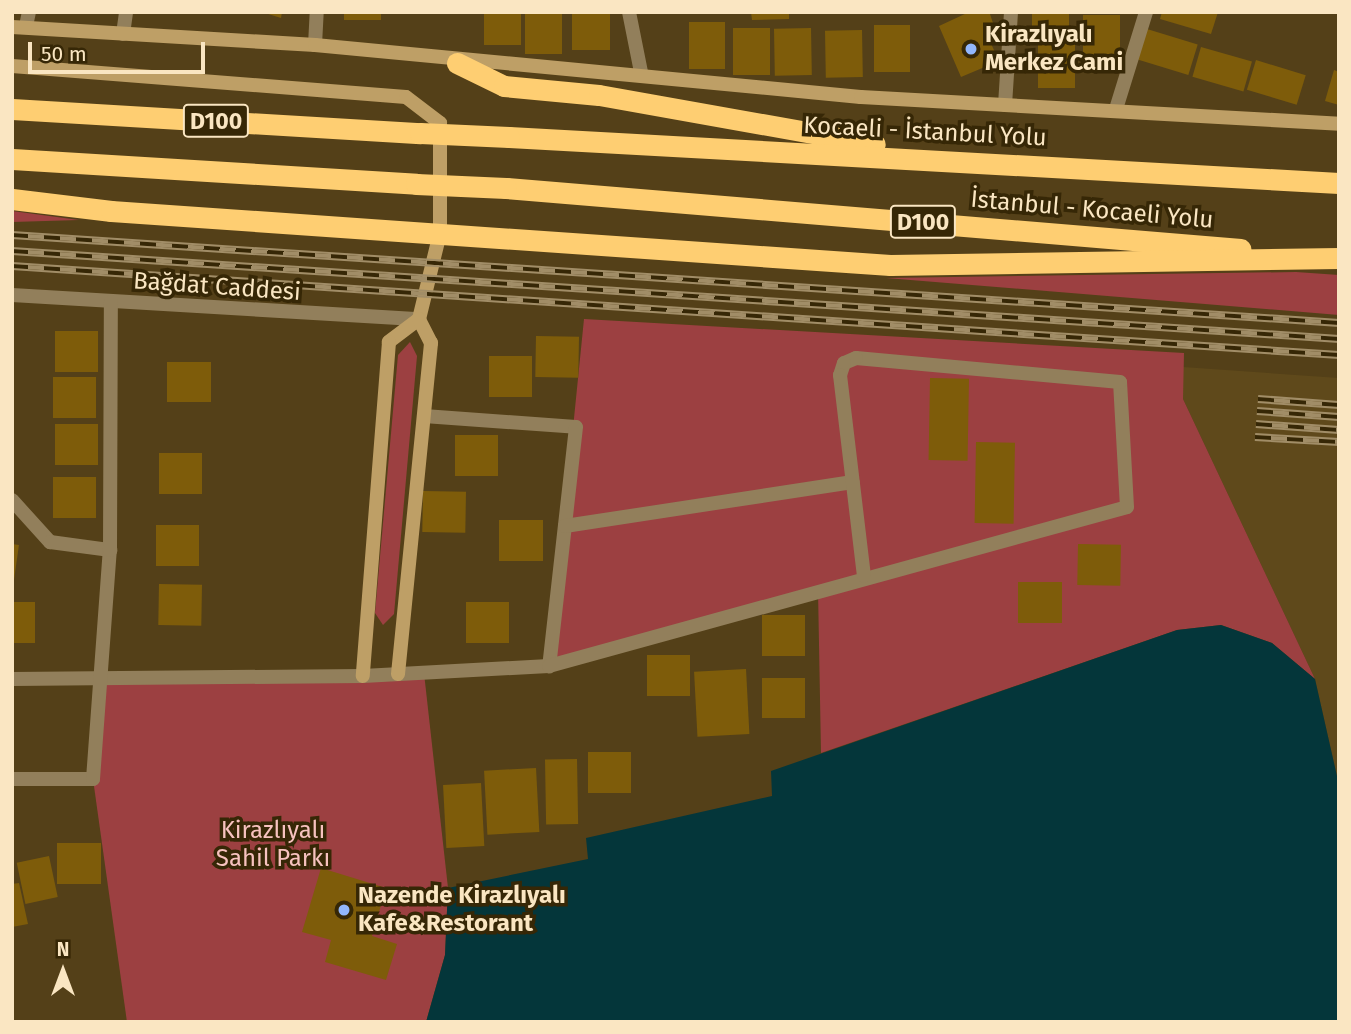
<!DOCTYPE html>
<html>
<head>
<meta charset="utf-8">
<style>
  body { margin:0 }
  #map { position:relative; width:1351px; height:1034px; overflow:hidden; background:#544018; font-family:"Fira Sans",sans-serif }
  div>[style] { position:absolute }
  .built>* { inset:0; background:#5f491b }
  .green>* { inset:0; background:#9c4041 }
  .water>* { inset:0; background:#04363a }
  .building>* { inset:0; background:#7e5c0a; transform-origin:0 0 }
  .street>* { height:14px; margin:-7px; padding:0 7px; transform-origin:7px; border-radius:7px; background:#927f5b }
  .secondary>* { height:14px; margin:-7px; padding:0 7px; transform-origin:7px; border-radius:7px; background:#be9f66 }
  .highway>* { height:21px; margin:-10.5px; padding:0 10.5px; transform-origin:10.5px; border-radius:10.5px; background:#fece72 }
  .rail>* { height:8px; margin-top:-4px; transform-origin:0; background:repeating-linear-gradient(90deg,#362706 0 16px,#a18d67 0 32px); box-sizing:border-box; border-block:2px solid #a18d67 }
  .highway-bridge>* { height:21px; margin:-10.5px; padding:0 10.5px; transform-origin:10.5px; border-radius:10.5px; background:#fece72 }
  .dots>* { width:19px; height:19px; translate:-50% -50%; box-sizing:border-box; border:4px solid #362706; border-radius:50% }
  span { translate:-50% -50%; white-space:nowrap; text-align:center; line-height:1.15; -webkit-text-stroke:7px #362706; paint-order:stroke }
  .shield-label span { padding:2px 5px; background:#362706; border:2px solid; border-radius:5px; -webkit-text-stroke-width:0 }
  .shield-label { font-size:23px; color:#fae6c2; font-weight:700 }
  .poi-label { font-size:24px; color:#fae6c2; font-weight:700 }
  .left { translate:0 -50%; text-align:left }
  .street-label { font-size:24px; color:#fae6c2 }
  .park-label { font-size:24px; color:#f7c2bf }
  .frame { position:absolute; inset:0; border:14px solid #fae6c2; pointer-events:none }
  .north { position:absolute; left:28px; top:936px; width:70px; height:70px; -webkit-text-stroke:5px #362706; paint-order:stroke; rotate:0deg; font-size:19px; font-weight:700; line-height:28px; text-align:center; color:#fae6c2 }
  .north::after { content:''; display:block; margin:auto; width:24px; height:32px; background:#fae6c2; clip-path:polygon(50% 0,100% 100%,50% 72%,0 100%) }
  .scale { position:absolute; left:28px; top:42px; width:177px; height:32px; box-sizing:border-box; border:4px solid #fae6c2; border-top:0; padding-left:9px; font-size:21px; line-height:24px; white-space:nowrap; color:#fae6c2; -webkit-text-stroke:5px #362706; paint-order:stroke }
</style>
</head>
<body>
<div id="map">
  <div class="built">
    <div style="clip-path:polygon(1183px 367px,1339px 378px,1339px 785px,1315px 679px,1183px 399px)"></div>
  </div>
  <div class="green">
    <div style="clip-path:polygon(12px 211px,79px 220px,12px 222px)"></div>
    <div style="clip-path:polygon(1296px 272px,1339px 275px,1339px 315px,886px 278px)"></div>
    <div style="clip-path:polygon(584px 319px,1184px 353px,1183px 399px,1315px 679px,1272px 643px,1221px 625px,1177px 630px,821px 753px,818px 590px,549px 666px)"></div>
    <div style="clip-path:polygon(410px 342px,417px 356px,394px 614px,383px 625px,375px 613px,398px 355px)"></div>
    <div style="clip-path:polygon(424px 673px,448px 888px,445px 955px,426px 1022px,127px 1022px,93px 779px,100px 677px)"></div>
  </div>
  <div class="water">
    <div style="clip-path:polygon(1221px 625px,1272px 643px,1315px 679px,1339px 785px,1339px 1022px,426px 1022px,445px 955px,448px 888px,588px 859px,586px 838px,772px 796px,771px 771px,1177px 630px)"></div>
  </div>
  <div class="building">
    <div style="clip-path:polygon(262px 12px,282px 12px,281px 18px)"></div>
    <div style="left:344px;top:12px;width:37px;height:8px"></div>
    <div style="left:484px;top:12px;width:37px;height:33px"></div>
    <div style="left:525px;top:12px;width:37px;height:42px"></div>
    <div style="left:572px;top:12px;width:38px;height:38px"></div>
    <div style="clip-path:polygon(751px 12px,789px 12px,789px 19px,752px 20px)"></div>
    <div style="left:1032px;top:12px;width:37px;height:16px"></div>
    <div style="clip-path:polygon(1162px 12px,1218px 12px,1211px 34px,1160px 19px)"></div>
    <div style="clip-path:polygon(967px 13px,990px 14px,995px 29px,988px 37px,999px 61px,961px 77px,939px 26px)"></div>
    <div style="left:1083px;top:15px;width:37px;height:47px"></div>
    <div style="left:689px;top:22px;width:36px;height:47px"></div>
    <div style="left:874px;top:25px;width:36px;height:47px"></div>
    <div style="left:733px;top:28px;width:37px;height:47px"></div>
    <div style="left:811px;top:28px;width:47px;height:37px;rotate:89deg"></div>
    <div style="left:1147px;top:29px;width:53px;height:32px;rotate:17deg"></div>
    <div style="left:862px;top:30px;width:47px;height:37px;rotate:89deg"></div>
    <div style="left:1038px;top:41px;width:37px;height:47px"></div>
    <div style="left:1201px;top:47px;width:53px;height:31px;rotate:16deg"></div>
    <div style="left:1256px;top:60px;width:52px;height:31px;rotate:17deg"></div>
    <div style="clip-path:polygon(1334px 70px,1339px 72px,1339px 105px,1325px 101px)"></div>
    <div style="left:55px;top:331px;width:43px;height:41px"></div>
    <div style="left:536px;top:336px;width:43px;height:41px;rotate:1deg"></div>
    <div style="left:489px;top:356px;width:43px;height:41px"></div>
    <div style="left:167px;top:362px;width:44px;height:40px"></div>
    <div style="left:53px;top:377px;width:43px;height:41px"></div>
    <div style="left:930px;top:378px;width:39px;height:82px;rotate:1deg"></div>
    <div style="left:55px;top:424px;width:43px;height:41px"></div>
    <div style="left:455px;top:435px;width:43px;height:41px"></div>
    <div style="left:976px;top:442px;width:39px;height:81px;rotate:1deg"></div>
    <div style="left:159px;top:453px;width:43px;height:41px"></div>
    <div style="left:53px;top:477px;width:43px;height:41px"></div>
    <div style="left:423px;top:491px;width:43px;height:41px;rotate:1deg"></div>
    <div style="left:499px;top:520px;width:44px;height:41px"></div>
    <div style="left:156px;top:525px;width:43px;height:41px"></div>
    <div style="left:12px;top:544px;width:7px;height:41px;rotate:8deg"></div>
    <div style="left:1078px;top:544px;width:43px;height:41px;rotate:1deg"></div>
    <div style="left:1018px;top:582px;width:44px;height:41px"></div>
    <div style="left:159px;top:584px;width:43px;height:41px;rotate:1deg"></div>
    <div style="left:12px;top:602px;width:23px;height:41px"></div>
    <div style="left:466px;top:602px;width:43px;height:41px"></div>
    <div style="left:762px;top:615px;width:43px;height:41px"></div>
    <div style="left:647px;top:655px;width:43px;height:41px"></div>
    <div style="left:746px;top:669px;width:65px;height:52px;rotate:87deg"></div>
    <div style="left:762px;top:678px;width:43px;height:40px"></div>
    <div style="left:588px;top:752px;width:43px;height:41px"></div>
    <div style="left:577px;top:759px;width:65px;height:32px;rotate:89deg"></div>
    <div style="left:536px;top:768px;width:64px;height:52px;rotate:87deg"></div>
    <div style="left:481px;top:783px;width:63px;height:38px;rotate:87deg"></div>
    <div style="left:57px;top:843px;width:44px;height:41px"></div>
    <div style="left:49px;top:856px;width:42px;height:33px;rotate:78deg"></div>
    <div style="clip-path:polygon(321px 868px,386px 888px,372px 936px,397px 944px,386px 980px,325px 962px,331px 940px,302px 932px)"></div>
    <div style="clip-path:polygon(19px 883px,28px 924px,12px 927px,12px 884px)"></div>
  </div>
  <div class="street">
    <div style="left:629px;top:12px;width:61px;rotate:78.7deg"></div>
    <div style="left:26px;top:26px;width:14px;rotate:-78deg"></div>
    <div style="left:123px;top:34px;width:22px;rotate:-82deg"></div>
    <div style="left:315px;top:45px;width:33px;rotate:-87deg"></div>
    <div style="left:1005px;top:105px;width:93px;rotate:-86.3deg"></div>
    <div style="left:1116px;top:109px;width:102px;rotate:-72.8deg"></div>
    <div style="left:12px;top:295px;width:408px;rotate:3.4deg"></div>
    <div style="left:424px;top:416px;width:152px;rotate:4.1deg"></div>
    <div style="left:576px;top:427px;width:241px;rotate:96.4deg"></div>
    <div style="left:12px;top:500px;width:57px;rotate:47.9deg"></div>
    <div style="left:50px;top:542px;width:61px;rotate:7.6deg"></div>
    <div style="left:565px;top:526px;width:291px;rotate:-8.7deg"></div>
    <div style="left:12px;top:679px;width:351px;rotate:-0.5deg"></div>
    <div style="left:363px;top:676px;width:186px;rotate:-3.1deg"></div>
    <div style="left:549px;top:666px;width:599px;rotate:-15.38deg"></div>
    <div style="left:1127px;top:507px;width:125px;rotate:-93.2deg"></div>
    <div style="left:1120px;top:382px;width:265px;rotate:-174.8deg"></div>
    <div style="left:856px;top:358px;width:13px;rotate:157deg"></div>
    <div style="left:844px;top:363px;width:13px;rotate:108deg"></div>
    <div style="left:840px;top:375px;width:202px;rotate:83.2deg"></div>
    <div style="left:12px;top:779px;width:81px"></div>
    <div style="left:93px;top:779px;width:230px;rotate:-85.8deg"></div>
    <div style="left:110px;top:550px;width:248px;rotate:-89.8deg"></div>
  </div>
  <div class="secondary">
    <div style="left:12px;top:27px;width:304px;rotate:3.4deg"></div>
    <div style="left:315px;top:45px;width:548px;rotate:5.44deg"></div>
    <div style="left:861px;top:97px;width:479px;rotate:3.2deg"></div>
    <div style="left:12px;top:66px;width:395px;rotate:4.5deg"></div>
    <div style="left:406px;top:97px;width:43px;rotate:37.4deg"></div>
    <div style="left:440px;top:123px;width:110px;rotate:90deg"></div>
    <div style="left:440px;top:233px;width:89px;rotate:103.7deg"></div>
    <div style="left:419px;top:319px;width:38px;rotate:143deg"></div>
    <div style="left:389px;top:342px;width:335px;rotate:94.5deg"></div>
    <div style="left:398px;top:674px;width:333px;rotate:-84.3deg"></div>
    <div style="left:431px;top:343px;width:27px;rotate:-117deg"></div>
  </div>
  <div class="highway">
    <div style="left:457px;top:63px;width:52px;rotate:26.1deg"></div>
    <div style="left:504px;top:86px;width:95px;rotate:5.4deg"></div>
    <div style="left:599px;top:95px;width:280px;rotate:10.1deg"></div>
    <div style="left:12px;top:109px;width:409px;rotate:3.4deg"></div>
    <div style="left:509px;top:137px;width:831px;rotate:3.17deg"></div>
    <div style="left:12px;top:159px;width:405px;rotate:3.5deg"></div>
    <div style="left:506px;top:188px;width:737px;rotate:4.75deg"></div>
    <div style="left:12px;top:199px;width:100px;rotate:6.9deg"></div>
    <div style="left:111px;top:211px;width:781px;rotate:3.97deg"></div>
    <div style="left:890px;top:265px;width:449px;rotate:-0.9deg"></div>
  </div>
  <div class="rail">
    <div style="left:12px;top:235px;width:1330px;rotate:3.79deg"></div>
    <div style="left:12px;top:251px;width:1330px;rotate:3.79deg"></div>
    <div style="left:12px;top:266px;width:1330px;rotate:3.84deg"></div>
    <div style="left:1258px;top:399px;width:81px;rotate:4.2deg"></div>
    <div style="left:1257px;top:411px;width:82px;rotate:4.2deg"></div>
    <div style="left:1256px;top:424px;width:83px;rotate:4.1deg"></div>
    <div style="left:1255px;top:437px;width:84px;rotate:3.4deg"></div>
  </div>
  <div class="highway-bridge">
    <div style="left:420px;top:133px;width:89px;rotate:2.6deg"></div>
    <div style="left:416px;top:184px;width:90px;rotate:2.5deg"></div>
  </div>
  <div class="dots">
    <div style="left:971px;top:49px;background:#92b7fd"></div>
    <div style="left:344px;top:910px;background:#92b7fd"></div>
  </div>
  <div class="shield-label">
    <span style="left:216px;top:121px">D100</span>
    <span style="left:923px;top:222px">D100</span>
  </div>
  <div class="poi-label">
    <span class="left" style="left:985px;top:49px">Kirazlıyalı<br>Merkez Cami</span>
    <span class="left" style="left:358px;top:910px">Nazende Kirazlıyalı<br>Kafe&amp;Restorant</span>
  </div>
  <div class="street-label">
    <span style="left:925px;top:132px;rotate:3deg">Kocaeli - İstanbul Yolu</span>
    <span style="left:1092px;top:210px;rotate:5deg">İstanbul - Kocaeli Yolu</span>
    <span style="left:217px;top:287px;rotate:4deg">Bağdat Caddesi</span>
  </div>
  <div class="park-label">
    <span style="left:273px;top:845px">Kirazlıyalı<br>Sahil Parkı</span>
  </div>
  <div class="frame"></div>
  <div class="north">N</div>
  <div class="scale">50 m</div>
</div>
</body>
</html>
